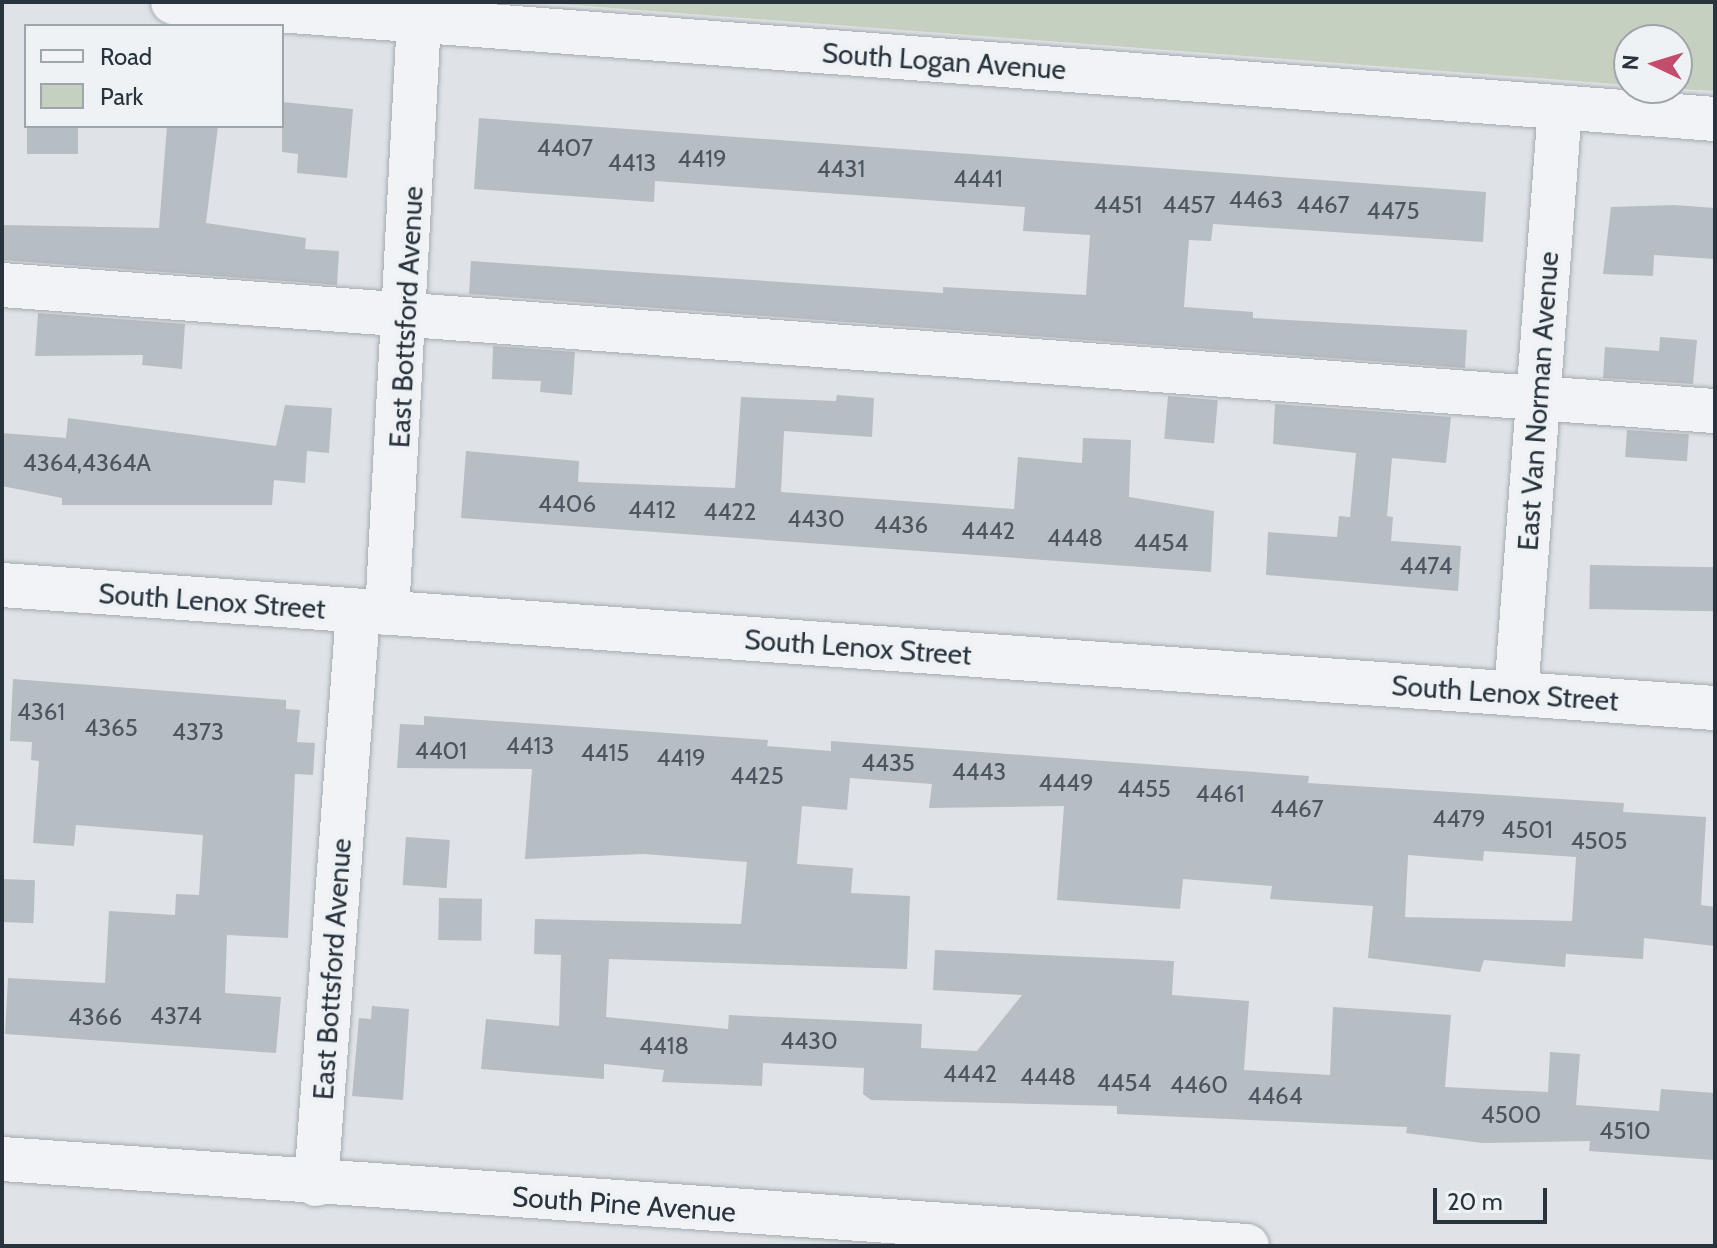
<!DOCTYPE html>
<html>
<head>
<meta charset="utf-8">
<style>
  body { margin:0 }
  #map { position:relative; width:1717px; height:1248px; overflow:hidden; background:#dfe3e7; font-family:Cabin,sans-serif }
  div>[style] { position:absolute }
  .green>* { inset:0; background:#c6d0c0 }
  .building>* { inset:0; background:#b6bdc3; transform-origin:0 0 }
  .roads { filter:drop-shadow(0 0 2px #a5abb1) drop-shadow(0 0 2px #a5abb1) }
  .minor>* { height:44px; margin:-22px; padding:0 22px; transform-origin:22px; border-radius:22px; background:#f1f3f6 }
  span { translate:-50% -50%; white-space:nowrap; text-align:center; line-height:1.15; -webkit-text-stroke:8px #eef2f5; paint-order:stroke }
  .number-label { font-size:24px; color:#4c565e }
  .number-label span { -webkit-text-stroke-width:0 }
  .street-label { font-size:28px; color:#29333d }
  .frame { position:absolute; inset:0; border:4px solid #29333d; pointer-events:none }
  .legend { position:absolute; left:24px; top:24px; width:260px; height:104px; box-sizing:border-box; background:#eef2f5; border:2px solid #9fa6ab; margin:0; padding:10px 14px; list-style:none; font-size:24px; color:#29333d }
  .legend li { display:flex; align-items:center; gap:16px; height:40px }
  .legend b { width:40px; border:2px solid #9fa6ab }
  .north { position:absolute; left:1613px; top:24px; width:80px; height:80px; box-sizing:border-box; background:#eef2f5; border:2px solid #9fa6ab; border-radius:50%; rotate:274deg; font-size:22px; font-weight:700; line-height:32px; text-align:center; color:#29333d }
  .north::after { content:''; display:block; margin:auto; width:28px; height:36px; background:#c44c6c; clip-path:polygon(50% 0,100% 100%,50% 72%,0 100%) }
  .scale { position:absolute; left:1433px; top:1188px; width:114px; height:36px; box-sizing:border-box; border:4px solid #29333d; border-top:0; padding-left:10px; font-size:24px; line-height:28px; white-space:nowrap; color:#29333d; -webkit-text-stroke:6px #eef2f5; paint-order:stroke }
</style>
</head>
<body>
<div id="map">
  <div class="green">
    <div style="clip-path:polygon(534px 2px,1715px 2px,1715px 91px,1667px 88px,1677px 88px,1677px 40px,1629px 40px,1629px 85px)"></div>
  </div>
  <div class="building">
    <div style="clip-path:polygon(282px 102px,353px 109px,347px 178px,297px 173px,298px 154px,282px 152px)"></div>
    <div style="clip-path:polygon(479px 118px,1486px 192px,1483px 242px,1213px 224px,1211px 241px,1189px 240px,1184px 307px,1253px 312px,1253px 318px,1467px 330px,1465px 368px,469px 294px,471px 261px,943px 293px,943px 287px,1086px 295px,1090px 235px,1023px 231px,1025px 207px,655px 181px,654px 202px,474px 189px)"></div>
    <div style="left:27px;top:126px;width:51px;height:28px"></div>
    <div style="clip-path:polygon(167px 126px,218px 126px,206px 223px,306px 238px,305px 249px,339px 251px,337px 285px,2px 260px,2px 225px,159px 228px)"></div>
    <div style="clip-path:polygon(1674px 205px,1715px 208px,1715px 259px,1654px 255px,1653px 276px,1603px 274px,1611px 207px)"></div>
    <div style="clip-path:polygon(38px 313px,185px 324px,182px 369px,142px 365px,143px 355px,35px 356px)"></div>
    <div style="clip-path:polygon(1660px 337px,1697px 340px,1693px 384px,1603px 378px,1605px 347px,1659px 351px)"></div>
    <div style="clip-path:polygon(493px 346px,575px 352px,572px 395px,540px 392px,541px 381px,492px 379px)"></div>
    <div style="clip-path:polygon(837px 395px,874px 398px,872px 437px,784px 431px,781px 492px,1014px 509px,1018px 457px,1082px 463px,1083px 438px,1131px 440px,1129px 497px,1214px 511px,1211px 572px,461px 518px,466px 451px,579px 461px,578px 482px,735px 488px,741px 397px,836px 401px)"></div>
    <div style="left:1168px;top:396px;width:50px;height:43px;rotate:5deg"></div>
    <div style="clip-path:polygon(1275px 404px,1451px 417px,1446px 463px,1392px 458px,1387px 516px,1393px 517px,1391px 541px,1461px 546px,1458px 591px,1266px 575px,1268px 532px,1337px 537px,1339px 516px,1350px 517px,1356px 453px,1273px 444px)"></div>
    <div style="clip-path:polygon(285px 405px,332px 408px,329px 453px,307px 451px,305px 483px,274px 480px,272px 505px,62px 505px,62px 498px,2px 486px,2px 433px,66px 438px,68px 418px,276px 446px)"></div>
    <div style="left:1627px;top:430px;width:62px;height:27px;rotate:4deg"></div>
    <div style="left:1590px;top:565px;width:125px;height:44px;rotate:1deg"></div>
    <div style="clip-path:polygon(13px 679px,286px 700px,286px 709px,300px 710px,297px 742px,315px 743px,313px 775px,295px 774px,288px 938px,227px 935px,225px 993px,281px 997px,276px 1053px,5px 1034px,8px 978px,105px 983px,109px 911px,175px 915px,176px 894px,199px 895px,203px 835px,76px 825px,74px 846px,33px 843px,39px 761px,31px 760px,32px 742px,10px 741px)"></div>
    <div style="clip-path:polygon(evenodd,424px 716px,768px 740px,767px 746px,831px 751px,831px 741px,1309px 776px,1308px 783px,1624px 803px,1623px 812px,1706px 817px,1701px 905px,1715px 907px,1715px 946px,1644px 938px,1643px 959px,1566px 954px,1565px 967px,1484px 960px,1480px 972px,1368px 958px,1373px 906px,1270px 899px,1272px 886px,1183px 879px,1180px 909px,1057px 900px,1064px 806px,929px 808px,932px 784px,850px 778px,847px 810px,802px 806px,797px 864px,853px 868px,851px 893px,910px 896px,907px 969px,609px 959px,606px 1017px,728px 1029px,729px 1015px,922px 1024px,921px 1048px,977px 1051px,1022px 995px,933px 990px,935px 950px,1174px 961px,1172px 995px,1249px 1001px,1244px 1070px,1330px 1075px,1333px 1007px,1451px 1015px,1445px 1087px,1548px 1092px,1550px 1052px,1580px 1054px,1576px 1105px,1659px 1111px,1661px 1089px,1715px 1093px,1715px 1160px,1589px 1151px,1590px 1141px,1482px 1143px,1406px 1133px,1407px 1127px,1117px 1114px,1117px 1106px,871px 1100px,863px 1094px,864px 1068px,763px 1063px,762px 1086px,662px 1082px,664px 1070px,604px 1064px,604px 1079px,481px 1069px,486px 1019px,559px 1026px,561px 955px,534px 954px,535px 919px,741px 924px,747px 862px,644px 854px,525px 859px,532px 769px,397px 768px,400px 724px,424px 725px,424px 716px,1484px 851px,1576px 857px,1572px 921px,1405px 917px,1408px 855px,1483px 861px,1484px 851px)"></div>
    <div style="left:406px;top:837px;width:44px;height:48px;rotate:4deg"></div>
    <div style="left:2px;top:879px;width:33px;height:43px;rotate:2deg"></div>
    <div style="left:439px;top:898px;width:43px;height:42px;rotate:1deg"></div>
    <div style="clip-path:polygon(372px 1006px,409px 1009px,403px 1100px,352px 1096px,359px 1018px,371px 1019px)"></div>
  </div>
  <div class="roads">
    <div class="minor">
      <div style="left:173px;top:2px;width:1546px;rotate:4.34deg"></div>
      <div style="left:2px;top:285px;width:1718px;rotate:4.21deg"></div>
      <div style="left:2px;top:585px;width:1717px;rotate:4.11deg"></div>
      <div style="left:387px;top:613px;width:612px;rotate:-86.91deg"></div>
      <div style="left:1516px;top:694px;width:588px;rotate:-85.71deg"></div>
      <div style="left:2px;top:1159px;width:1248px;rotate:4deg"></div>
      <div style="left:316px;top:1184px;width:574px;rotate:-85.8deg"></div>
    </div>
  </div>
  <div class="number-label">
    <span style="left:565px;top:148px">4407</span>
    <span style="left:702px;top:159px">4419</span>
    <span style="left:632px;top:163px">4413</span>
    <span style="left:841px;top:169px">4431</span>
    <span style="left:978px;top:179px">4441</span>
    <span style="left:1256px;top:200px">4463</span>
    <span style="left:1118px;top:205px">4451</span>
    <span style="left:1189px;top:205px">4457</span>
    <span style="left:1323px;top:205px">4467</span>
    <span style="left:1393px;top:211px">4475</span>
    <span style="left:87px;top:463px">4364,4364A</span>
    <span style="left:567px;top:504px">4406</span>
    <span style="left:652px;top:510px">4412</span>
    <span style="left:730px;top:512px">4422</span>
    <span style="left:816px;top:519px">4430</span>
    <span style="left:901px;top:525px">4436</span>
    <span style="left:988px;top:531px">4442</span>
    <span style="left:1075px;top:538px">4448</span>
    <span style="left:1161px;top:543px">4454</span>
    <span style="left:1426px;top:566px">4474</span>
    <span style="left:41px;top:712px">4361</span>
    <span style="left:111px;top:728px">4365</span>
    <span style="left:198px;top:732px">4373</span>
    <span style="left:530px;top:746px">4413</span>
    <span style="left:441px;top:751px">4401</span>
    <span style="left:605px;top:753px">4415</span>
    <span style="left:681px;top:758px">4419</span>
    <span style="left:888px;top:763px">4435</span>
    <span style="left:979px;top:772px">4443</span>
    <span style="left:757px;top:776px">4425</span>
    <span style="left:1066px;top:783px">4449</span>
    <span style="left:1144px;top:789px">4455</span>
    <span style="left:1220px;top:794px">4461</span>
    <span style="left:1297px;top:809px">4467</span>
    <span style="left:1459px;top:819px">4479</span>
    <span style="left:1527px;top:830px">4501</span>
    <span style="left:1599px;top:841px">4505</span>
    <span style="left:176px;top:1016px">4374</span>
    <span style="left:95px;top:1017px">4366</span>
    <span style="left:809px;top:1041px">4430</span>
    <span style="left:664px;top:1046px">4418</span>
    <span style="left:970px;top:1074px">4442</span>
    <span style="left:1048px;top:1077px">4448</span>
    <span style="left:1124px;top:1083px">4454</span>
    <span style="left:1199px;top:1085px">4460</span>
    <span style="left:1275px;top:1096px">4464</span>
    <span style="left:1511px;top:1115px">4500</span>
    <span style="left:1625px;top:1131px">4510</span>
  </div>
  <div class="street-label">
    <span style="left:944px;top:61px;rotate:4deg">South Logan Avenue</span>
    <span style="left:406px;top:317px;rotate:-87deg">East Bottsford Avenue</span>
    <span style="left:1538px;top:401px;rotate:-86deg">East Van Norman Avenue</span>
    <span style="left:212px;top:601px;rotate:4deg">South Lenox Street</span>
    <span style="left:858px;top:647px;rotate:4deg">South Lenox Street</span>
    <span style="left:1505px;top:693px;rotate:4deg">South Lenox Street</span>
    <span style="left:332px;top:969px;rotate:-86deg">East Bottsford Avenue</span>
    <span style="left:624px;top:1204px;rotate:4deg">South Pine Avenue</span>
  </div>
  <div class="frame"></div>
  <ul class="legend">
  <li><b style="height:10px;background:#f1f3f6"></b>Road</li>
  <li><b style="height:22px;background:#c6d0c0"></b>Park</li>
  </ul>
  <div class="north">N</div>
  <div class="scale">20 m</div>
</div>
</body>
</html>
